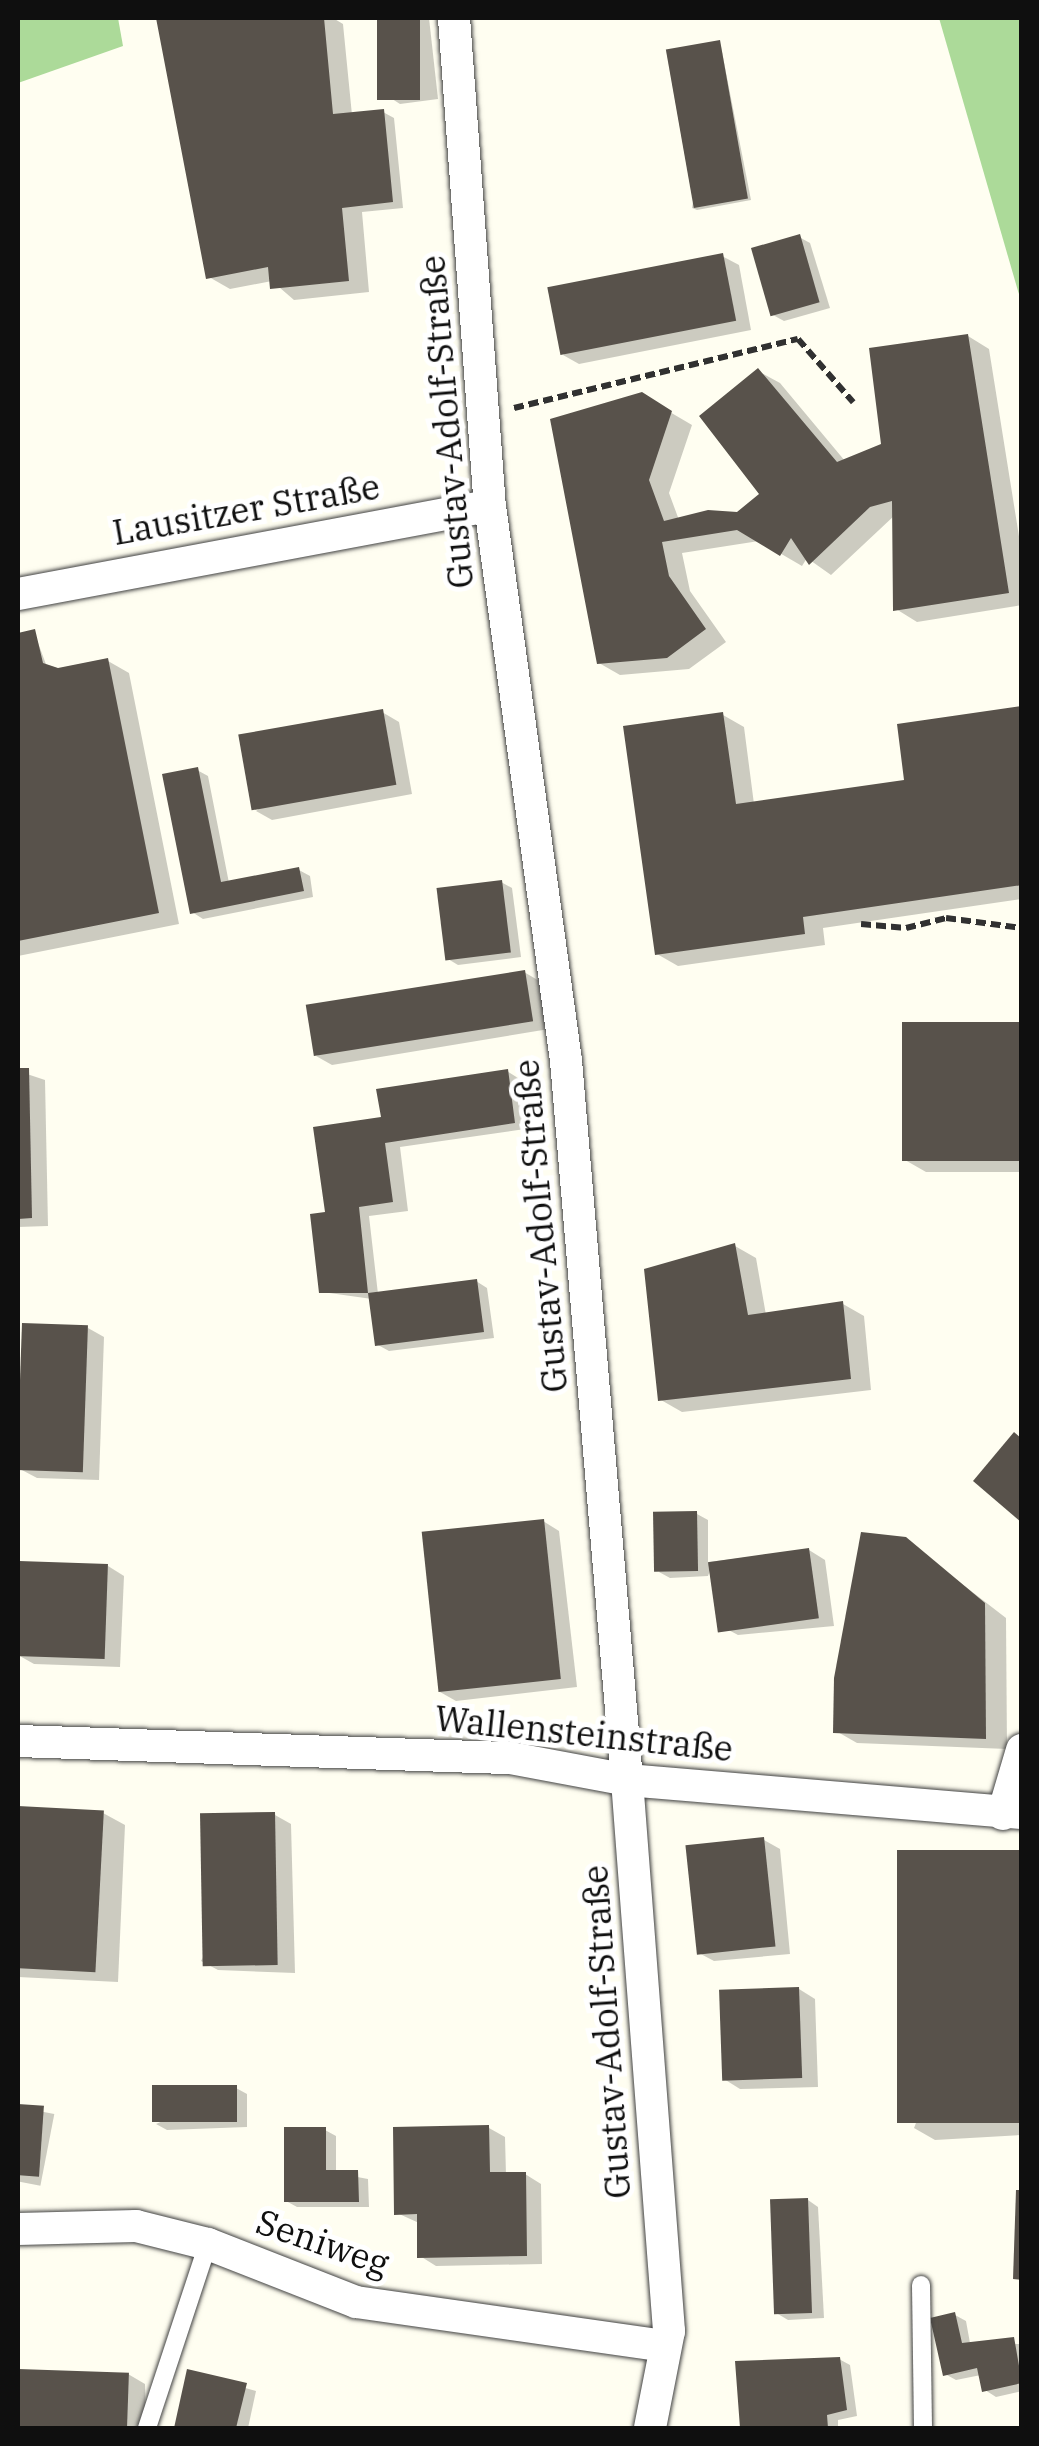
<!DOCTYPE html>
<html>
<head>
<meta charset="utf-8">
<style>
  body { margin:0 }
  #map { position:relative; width:1039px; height:2446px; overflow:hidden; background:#fffef1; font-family:"IBM Plex Serif",serif }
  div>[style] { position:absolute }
  .forest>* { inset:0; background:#acda99 }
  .shadow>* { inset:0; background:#0003; transform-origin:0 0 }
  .building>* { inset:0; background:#58524b; transform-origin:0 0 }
  .path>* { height:6px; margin-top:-3px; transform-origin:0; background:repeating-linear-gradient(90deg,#313131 0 10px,transparent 0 15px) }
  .roads { filter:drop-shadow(0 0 2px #424242) drop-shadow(0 0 2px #424242) }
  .lane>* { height:18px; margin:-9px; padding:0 9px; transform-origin:9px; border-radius:9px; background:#fff }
  .street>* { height:32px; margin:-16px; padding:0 16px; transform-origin:16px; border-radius:16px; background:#fff }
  span { translate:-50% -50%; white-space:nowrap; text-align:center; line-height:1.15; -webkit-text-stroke:10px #fff; paint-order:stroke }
  .street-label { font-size:35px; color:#0f0f0f }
  .frame { position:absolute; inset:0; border:20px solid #0f0f0f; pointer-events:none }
</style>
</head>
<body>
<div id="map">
  <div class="forest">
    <div style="clip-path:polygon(18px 18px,118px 18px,123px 46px,18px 83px)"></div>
    <div style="clip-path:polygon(939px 18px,1021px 18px,1021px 300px,1018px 291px)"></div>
  </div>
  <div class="shadow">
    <div style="clip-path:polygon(159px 18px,333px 18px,343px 24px,352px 115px,383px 112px,394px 118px,403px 208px,362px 212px,369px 292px,294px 300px,272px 281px,230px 289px,209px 277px)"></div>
    <div style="clip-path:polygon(380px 18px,429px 18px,438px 99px,400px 104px,389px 97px)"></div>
    <div style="clip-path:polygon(720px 42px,751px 200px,697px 210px,692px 208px)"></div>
    <div style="clip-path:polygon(799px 237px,810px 243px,830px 308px,784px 321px,773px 315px)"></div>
    <div style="clip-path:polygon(722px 256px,739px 265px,751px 330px,579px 364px,563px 355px)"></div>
    <div style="clip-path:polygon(968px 336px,989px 349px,1022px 555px,1022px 605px,917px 622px,896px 609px,895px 515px,831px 575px,807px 558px,802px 566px,759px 541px,682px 553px,690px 591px,726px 642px,689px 669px,620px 675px,599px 663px,663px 408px,692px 425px,669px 493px,679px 520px,738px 514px,763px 495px,758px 371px,780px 383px,845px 461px,884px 446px)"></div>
    <div style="clip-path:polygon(34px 632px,47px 667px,58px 671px,108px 661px,129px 673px,179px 924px,18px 956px,18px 636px)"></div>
    <div style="clip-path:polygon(1022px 709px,1022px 899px,823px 928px,825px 945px,678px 966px,657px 954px,723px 715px,744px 727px,754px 804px,907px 782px)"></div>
    <div style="clip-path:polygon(382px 712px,399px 722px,412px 794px,272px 820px,256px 811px)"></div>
    <div style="clip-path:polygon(197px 770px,208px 776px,229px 883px,299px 870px,310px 876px,313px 897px,203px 919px,192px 912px)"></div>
    <div style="clip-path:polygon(501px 882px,512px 888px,521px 957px,458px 965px,448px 959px)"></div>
    <div style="clip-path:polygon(524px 972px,541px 982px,549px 1029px,332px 1065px,316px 1056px)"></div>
    <div style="clip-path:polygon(1022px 1024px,1022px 1172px,926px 1172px,905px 1160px)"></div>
    <div style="clip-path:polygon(18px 1071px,45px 1080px,48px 1226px,18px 1227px)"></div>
    <div style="clip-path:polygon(507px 1071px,518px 1078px,525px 1129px,400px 1147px,408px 1211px,369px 1216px,378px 1294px,476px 1281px,487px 1288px,494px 1338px,389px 1351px,378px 1345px,372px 1299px,322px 1292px,328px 1214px,383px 1120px)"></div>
    <div style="clip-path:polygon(735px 1246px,756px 1258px,766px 1315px,843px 1304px,864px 1316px,871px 1390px,682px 1412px,661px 1400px)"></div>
    <div style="clip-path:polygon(88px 1328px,104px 1337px,99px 1480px,37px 1478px,20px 1469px)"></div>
    <div style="clip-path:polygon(697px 1514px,708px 1520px,708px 1562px,809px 1550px,825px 1560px,834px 1626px,738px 1635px,721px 1626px,712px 1565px,708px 1576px,670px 1578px,659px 1572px)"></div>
    <div style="clip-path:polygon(543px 1521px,559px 1531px,577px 1687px,456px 1701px,440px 1692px)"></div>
    <div style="clip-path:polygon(905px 1540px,1006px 1618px,1007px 1749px,857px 1743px,836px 1731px)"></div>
    <div style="clip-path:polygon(22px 1563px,108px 1566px,124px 1576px,120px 1667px,34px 1664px,18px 1655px)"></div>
    <div style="clip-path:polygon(18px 1809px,103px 1813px,125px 1825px,118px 1982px,18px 1977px)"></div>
    <div style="clip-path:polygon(275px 1815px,291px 1824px,295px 1973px,218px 1970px,201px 1961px)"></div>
    <div style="clip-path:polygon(764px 1840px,780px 1849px,790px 1954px,714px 1961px,697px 1952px)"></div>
    <div style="clip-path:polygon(1022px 1853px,1022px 2135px,935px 2140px,914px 2128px)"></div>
    <div style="clip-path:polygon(799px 1989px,815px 1999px,818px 2087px,740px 2089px,724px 2079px)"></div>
    <div style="clip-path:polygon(236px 2088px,247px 2094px,247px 2127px,167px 2130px,156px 2124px)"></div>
    <div style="left:18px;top:2107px;width:37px;height:73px;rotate:11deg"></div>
    <div style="clip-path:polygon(489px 2128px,505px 2137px,506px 2175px,525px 2174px,541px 2184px,542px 2264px,436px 2266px,420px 2256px,419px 2223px,397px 2213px)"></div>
    <div style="clip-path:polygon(325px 2130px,336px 2136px,336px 2173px,368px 2179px,369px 2207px,297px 2207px,286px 2201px)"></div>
    <div style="clip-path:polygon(808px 2200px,818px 2207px,824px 2318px,788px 2320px,778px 2314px)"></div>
    <div style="clip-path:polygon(955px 2315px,966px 2321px,970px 2343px,1022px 2344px,1022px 2391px,996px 2397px,985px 2390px,981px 2375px,956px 2380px,945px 2374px)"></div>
    <div style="clip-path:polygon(839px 2359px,850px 2365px,857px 2416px,838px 2420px,838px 2428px,743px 2428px,738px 2363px)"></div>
    <div style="clip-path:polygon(18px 2372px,128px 2374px,145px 2384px,146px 2428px,18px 2428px)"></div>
    <div style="clip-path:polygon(189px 2372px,256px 2391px,248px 2428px,176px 2428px)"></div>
  </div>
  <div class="building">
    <div style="clip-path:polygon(156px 18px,324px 18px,333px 114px,384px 109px,393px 202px,342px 208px,349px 281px,270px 289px,268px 267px,206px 279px)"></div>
    <div style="left:377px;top:18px;width:43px;height:82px"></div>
    <div style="left:720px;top:40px;width:161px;height:55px;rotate:80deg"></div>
    <div style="left:800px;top:234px;width:71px;height:51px;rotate:74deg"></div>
    <div style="left:723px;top:253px;width:69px;height:179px;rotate:79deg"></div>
    <div style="clip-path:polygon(968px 334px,1009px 593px,893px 611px,892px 501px,870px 507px,809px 565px,791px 538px,780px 556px,737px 530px,662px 542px,669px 576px,706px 629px,667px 658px,597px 664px,550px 419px,642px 392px,672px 411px,649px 480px,664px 521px,708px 510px,737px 512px,759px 494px,699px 416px,758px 368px,837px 462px,881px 444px,869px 348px)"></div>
    <div style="clip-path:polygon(35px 629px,43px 663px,58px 668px,108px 658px,159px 913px,18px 941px,18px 633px)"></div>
    <div style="clip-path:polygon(1022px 706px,1022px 885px,803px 917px,805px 934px,655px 955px,623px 726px,723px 712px,736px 804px,904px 780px,897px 724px)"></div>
    <div style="left:383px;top:709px;width:77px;height:147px;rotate:80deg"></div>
    <div style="clip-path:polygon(198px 767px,221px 882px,299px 867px,304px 891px,190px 914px,162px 774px)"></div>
    <div style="left:502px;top:880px;width:73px;height:66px;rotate:83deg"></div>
    <div style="left:525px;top:970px;width:52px;height:222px;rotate:81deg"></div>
    <div style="left:1022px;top:1022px;width:139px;height:120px;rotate:90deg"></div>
    <div style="clip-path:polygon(18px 1068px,29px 1068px,32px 1218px,18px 1219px)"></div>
    <div style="clip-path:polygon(508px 1069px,515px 1123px,385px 1143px,393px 1202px,359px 1207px,368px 1293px,477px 1279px,484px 1332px,375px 1346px,368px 1293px,319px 1293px,310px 1214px,325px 1212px,313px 1127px,381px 1117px,376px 1089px)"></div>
    <div style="clip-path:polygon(735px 1243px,748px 1315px,843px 1301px,851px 1379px,658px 1401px,644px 1269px)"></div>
    <div style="left:22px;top:1323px;width:66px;height:147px;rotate:2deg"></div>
    <div style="clip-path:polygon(1014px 1432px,1022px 1439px,1022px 1523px,973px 1481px)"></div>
    <div style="left:697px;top:1511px;width:60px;height:44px;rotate:89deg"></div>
    <div style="left:544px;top:1519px;width:161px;height:123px;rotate:84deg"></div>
    <div style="clip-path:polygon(861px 1532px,906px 1537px,985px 1603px,986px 1739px,833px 1733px,834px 1678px)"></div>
    <div style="left:809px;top:1548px;width:71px;height:102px;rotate:82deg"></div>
    <div style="left:19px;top:1561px;width:89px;height:95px;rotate:2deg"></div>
    <div style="left:18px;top:1806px;width:86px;height:162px;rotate:3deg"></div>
    <div style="left:275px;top:1812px;width:153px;height:75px;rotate:89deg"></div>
    <div style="left:764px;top:1837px;width:110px;height:79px;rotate:84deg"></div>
    <div style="left:1022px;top:1850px;width:273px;height:125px;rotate:90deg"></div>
    <div style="left:799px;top:1987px;width:91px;height:80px;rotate:88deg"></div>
    <div style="left:237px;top:2085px;width:37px;height:85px;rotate:90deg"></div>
    <div style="left:18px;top:2104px;width:26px;height:71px;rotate:4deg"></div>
    <div style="clip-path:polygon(489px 2125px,490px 2172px,526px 2172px,527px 2256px,417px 2258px,417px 2214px,394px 2215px,393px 2127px)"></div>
    <div style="clip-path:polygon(284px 2127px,326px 2127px,326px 2170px,358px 2170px,359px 2202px,284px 2202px)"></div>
    <div style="clip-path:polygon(1016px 2190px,1022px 2190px,1022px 2280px,1013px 2279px)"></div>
    <div style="left:808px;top:2198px;width:115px;height:38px;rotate:88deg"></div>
    <div style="clip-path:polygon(955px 2312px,962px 2343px,1014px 2337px,1022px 2383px,982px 2392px,977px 2368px,943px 2376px,930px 2318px)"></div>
    <div style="clip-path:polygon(840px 2357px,847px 2410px,827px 2415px,828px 2428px,740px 2428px,735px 2361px)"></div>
    <div style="left:18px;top:2369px;width:111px;height:59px;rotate:2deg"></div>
    <div style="clip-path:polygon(187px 2369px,247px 2383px,236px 2428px,174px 2428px)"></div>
  </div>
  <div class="path">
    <div style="left:514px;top:408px;width:292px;rotate:-13.7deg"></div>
    <div style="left:798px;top:339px;width:84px;rotate:48.9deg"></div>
    <div style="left:861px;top:924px;width:45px;rotate:5.1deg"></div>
    <div style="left:906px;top:928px;width:41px;rotate:-14deg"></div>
    <div style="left:946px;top:918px;width:77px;rotate:7.5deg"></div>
  </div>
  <div class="roads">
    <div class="lane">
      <div style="left:921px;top:2285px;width:143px;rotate:89.2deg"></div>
      <div style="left:147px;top:2428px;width:194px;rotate:-71.7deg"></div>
    </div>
    <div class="street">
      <div style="left:454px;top:18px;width:489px;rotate:85.8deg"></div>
      <div style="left:490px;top:506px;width:560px;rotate:82.2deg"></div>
      <div style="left:566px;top:1061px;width:722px;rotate:85.15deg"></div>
      <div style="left:627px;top:1780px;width:553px;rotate:85.64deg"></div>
      <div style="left:669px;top:2331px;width:99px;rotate:101.1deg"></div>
      <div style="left:18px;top:594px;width:480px;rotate:-10.6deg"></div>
      <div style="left:18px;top:1741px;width:492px;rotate:2deg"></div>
      <div style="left:510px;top:1758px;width:119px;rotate:10.6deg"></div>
      <div style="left:627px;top:1780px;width:396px;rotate:4.8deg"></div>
      <div style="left:1003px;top:1814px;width:67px;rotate:-73.5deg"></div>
      <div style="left:18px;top:2229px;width:118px;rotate:-1.5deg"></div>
      <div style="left:136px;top:2226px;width:74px;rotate:14deg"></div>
      <div style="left:208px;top:2244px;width:159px;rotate:21.4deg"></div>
      <div style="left:356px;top:2302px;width:312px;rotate:8.1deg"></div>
    </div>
  </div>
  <div class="street-label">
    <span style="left:446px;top:422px;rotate:-95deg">Gustav-Adolf-Straße</span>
    <span style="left:246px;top:509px;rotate:-10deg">Lausitzer Straße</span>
    <span style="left:540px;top:1226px;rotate:-95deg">Gustav-Adolf-Straße</span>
    <span style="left:584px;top:1733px;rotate:6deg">Wallensteinstraße</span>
    <span style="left:606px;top:2032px;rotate:-94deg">Gustav-Adolf-Straße</span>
    <span style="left:323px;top:2242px;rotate:19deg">Seniweg</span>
  </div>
  <div class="frame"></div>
</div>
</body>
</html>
